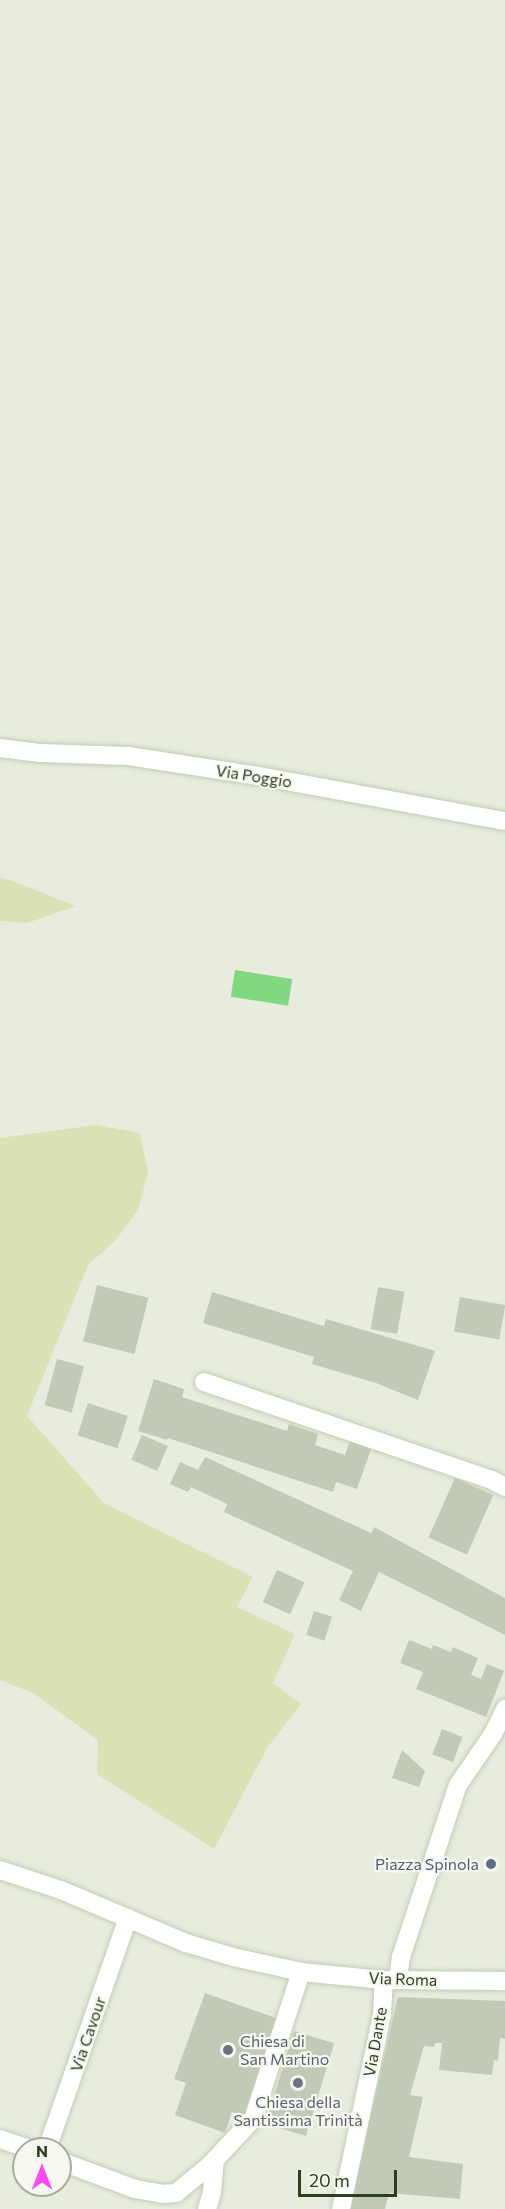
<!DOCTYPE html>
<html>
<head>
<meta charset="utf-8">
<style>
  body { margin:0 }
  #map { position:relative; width:505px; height:2209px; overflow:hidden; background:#e7ecdf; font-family:Commissioner,sans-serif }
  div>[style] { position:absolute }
  .green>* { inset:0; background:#dce0b5 }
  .water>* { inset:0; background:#82d880; transform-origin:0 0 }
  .building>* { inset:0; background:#c2cab7; transform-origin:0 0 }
  .roads { filter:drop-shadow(0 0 2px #c0cdb1) drop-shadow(0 0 2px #c0cdb1) }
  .minor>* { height:18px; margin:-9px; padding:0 9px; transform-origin:9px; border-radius:9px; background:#fff }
  .secondary>* { height:18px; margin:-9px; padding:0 9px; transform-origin:9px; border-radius:9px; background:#fff }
  .dots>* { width:16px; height:16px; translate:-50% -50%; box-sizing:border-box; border:3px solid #f6f8f0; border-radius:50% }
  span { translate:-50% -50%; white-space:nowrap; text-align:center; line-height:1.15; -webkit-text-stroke:4.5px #f6f8f0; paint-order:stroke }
  .street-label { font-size:16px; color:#2d3e1e }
  .service-label { font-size:16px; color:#4e5e75 }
  .right { translate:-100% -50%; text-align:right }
  .worship-label { font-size:16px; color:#5b616d }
  .left { translate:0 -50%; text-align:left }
  .north { position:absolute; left:12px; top:2137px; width:60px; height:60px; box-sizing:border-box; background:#f6f8f0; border:2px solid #a6ae9c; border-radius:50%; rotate:0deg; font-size:16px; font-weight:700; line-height:24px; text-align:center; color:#2d3e1e }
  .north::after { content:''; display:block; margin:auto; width:21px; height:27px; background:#ff4af3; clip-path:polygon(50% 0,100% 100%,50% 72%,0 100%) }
  .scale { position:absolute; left:298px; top:2170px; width:99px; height:27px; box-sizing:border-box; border:3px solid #2d3e1e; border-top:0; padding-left:8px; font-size:18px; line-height:21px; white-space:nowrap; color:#2d3e1e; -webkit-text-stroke:4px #f6f8f0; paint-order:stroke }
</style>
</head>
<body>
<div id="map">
  <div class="green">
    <div style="clip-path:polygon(0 878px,10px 880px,76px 906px,27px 923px,0 921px)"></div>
    <div style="clip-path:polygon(96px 1125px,140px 1133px,148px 1173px,138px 1210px,115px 1241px,88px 1265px,27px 1416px,104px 1503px,253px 1577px,237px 1607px,295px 1634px,273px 1683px,301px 1704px,267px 1748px,214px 1849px,97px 1774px,98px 1740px,33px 1693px,0 1680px,0 1138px)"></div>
  </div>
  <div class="water">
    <div style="left:235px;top:970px;width:58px;height:27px;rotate:9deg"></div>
  </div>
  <div class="building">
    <div style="left:97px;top:1285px;width:53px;height:58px;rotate:14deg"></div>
    <div style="left:378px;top:1287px;width:27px;height:43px;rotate:10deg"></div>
    <div style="clip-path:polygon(212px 1292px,324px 1326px,326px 1319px,435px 1351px,418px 1400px,376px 1383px,312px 1364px,314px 1357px,203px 1323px)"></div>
    <div style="left:460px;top:1297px;width:46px;height:35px;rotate:10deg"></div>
    <div style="left:57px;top:1359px;width:28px;height:48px;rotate:15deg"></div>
    <div style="clip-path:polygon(154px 1379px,184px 1389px,182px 1397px,287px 1431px,289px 1424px,318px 1434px,315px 1445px,345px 1455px,350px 1441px,371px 1449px,357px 1489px,336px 1482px,333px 1492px,168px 1438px,167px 1440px,138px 1431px)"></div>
    <div style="left:88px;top:1403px;width:42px;height:34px;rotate:18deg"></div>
    <div style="left:142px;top:1435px;width:28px;height:27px;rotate:23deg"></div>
    <div style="clip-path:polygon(205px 1457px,371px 1533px,374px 1527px,505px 1598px,505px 1635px,379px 1572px,361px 1611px,339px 1600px,353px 1571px,224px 1512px,227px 1504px,191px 1487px,188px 1492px,170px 1484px,180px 1462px,198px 1470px)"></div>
    <div style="left:455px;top:1478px;width:42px;height:65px;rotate:24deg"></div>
    <div style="left:277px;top:1570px;width:30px;height:35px;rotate:24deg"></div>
    <div style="left:314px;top:1611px;width:19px;height:25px;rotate:18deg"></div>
    <div style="clip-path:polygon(409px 1640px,432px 1649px,433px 1645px,451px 1652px,453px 1647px,478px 1658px,471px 1675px,481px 1679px,487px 1664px,504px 1671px,486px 1717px,416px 1689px,423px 1672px,400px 1663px)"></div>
    <div style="left:442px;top:1729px;width:22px;height:27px;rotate:21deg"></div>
    <div style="clip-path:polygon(402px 1750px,425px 1771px,419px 1787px,392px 1778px)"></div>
    <div style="clip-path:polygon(205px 1993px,282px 2020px,247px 2117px,232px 2112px,225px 2133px,175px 2115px,186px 2083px,174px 2079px)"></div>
    <div style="clip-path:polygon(398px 1997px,505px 2001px,505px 2039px,500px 2038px,498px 2061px,494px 2060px,492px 2075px,439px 2070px,442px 2043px,435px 2043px,434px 2047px,424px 2046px,410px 2095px,423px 2097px,409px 2157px,463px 2164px,460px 2199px,389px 2193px,385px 2209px,349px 2209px)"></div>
    <div style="left:294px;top:2031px;width:42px;height:97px;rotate:17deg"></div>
  </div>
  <div class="roads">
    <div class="minor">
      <div style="left:0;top:748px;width:40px;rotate:7.1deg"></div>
      <div style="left:40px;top:753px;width:88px;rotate:2deg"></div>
      <div style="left:128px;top:756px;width:133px;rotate:8.7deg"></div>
      <div style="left:259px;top:776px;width:250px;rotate:10.4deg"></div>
      <div style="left:204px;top:1382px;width:304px;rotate:18.8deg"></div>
      <div style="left:492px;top:1480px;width:15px;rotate:28deg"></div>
      <div style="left:398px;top:1980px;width:23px;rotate:-83deg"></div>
      <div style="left:401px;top:1957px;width:181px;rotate:-71.7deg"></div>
      <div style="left:458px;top:1785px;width:62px;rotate:-55.5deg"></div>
      <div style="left:493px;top:1734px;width:28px;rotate:-64deg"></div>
      <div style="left:0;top:2139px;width:31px;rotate:19deg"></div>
      <div style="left:47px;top:2149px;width:245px;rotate:-70.7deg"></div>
      <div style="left:60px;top:2161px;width:80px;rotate:20.5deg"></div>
      <div style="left:135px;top:2189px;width:27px;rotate:10deg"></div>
      <div style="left:162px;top:2194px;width:14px;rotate:-4deg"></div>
      <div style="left:176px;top:2193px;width:43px;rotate:-39.3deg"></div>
      <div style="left:209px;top:2166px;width:64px;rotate:-46.9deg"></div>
      <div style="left:253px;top:2119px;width:155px;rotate:-71.9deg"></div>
      <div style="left:207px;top:2209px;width:17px;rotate:-73deg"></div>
      <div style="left:212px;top:2193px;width:33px;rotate:-85deg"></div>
      <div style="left:341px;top:2209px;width:198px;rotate:-78.1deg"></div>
      <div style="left:382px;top:2015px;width:35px;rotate:-87deg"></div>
    </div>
    <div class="secondary">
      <div style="left:0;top:1870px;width:64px;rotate:18.2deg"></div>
      <div style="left:61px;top:1890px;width:136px;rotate:23deg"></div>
      <div style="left:186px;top:1943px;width:49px;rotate:16.6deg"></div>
      <div style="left:233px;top:1957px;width:70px;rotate:12.4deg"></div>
      <div style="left:301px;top:1972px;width:83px;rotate:5.5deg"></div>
      <div style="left:384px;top:1980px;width:121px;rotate:0.5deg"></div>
    </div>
  </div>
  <div class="dots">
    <div style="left:491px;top:1864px;background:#5c6f8a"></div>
    <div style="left:228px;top:2050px;background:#6b7280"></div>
    <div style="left:298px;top:2083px;background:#6b7280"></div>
  </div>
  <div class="street-label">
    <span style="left:254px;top:776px;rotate:9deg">Via Poggio</span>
    <span style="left:403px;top:1979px;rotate:2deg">Via Roma</span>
    <span style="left:88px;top:2034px;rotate:-71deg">Via Cavour</span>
    <span style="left:375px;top:2042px;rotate:-80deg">Via Dante</span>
  </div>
  <div class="service-label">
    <span class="right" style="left:479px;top:1864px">Piazza Spinola</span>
  </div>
  <div class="worship-label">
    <span class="left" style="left:240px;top:2050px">Chiesa di<br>San Martino</span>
    <span style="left:298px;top:2111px">Chiesa della<br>Santissima Trinità</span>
  </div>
  <div class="north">N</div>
  <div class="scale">20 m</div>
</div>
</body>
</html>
